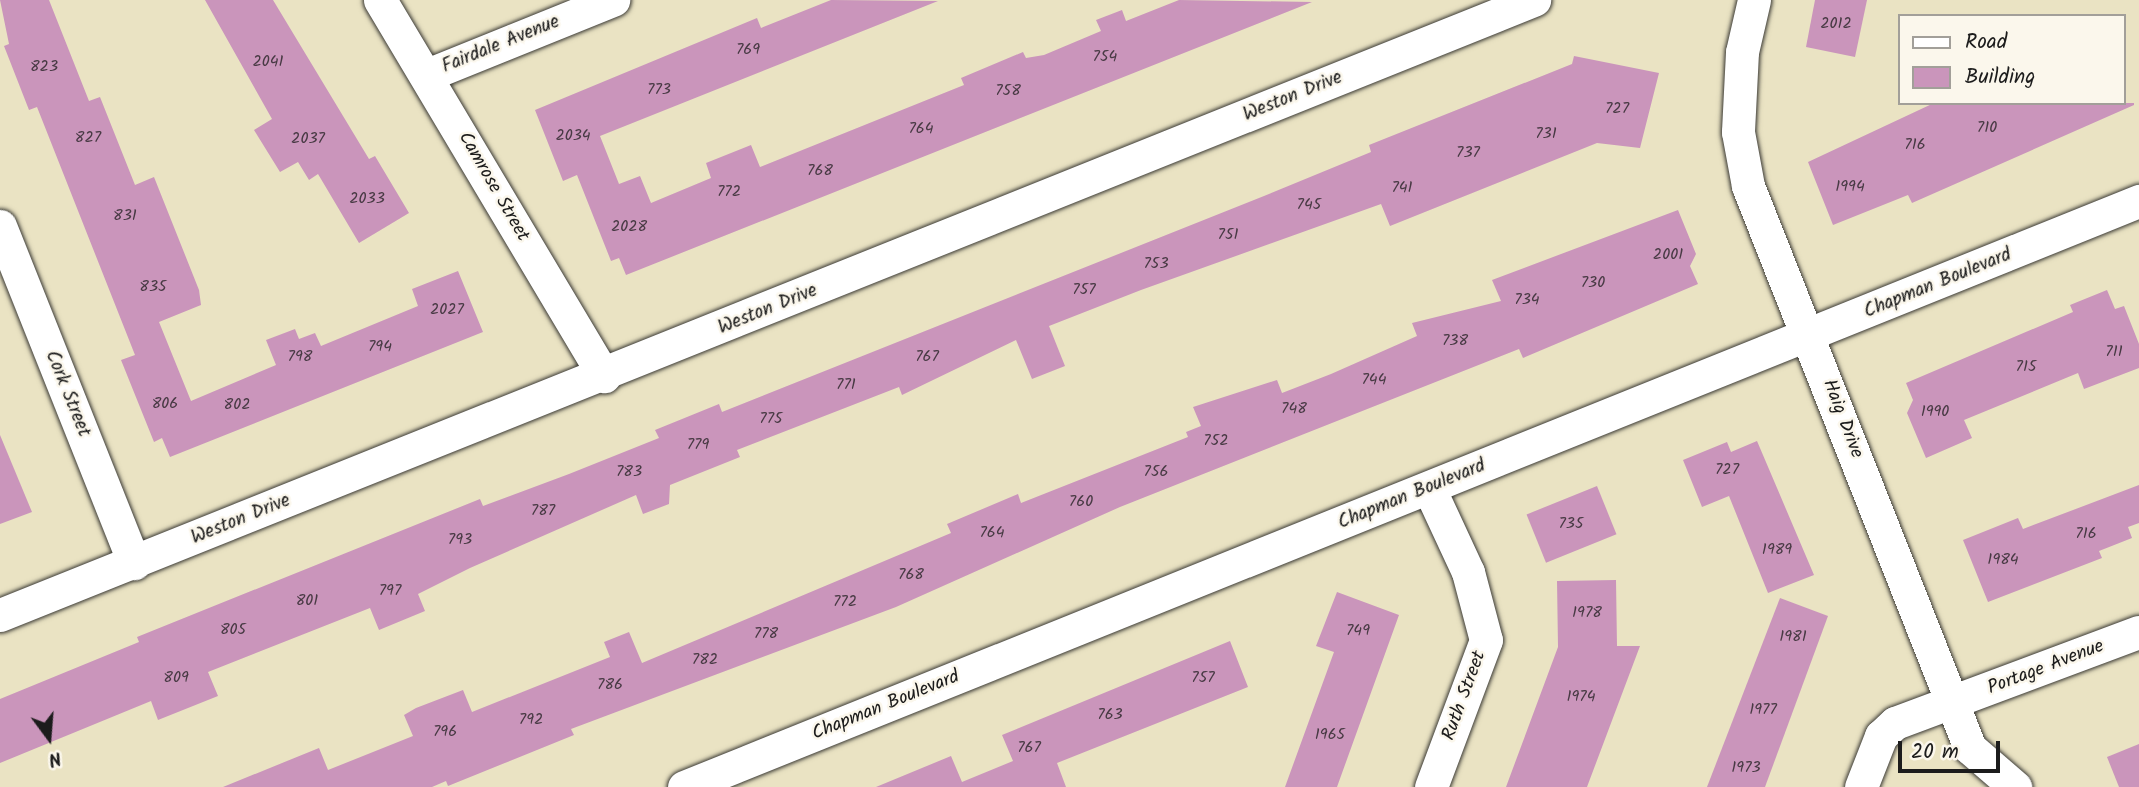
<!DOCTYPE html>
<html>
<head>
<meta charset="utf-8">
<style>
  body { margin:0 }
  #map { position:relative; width:2139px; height:787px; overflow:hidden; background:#eae3c3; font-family:Kalam,sans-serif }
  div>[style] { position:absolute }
  .building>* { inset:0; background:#ca95bb; transform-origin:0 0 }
  .roads { filter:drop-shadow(0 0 2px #3b3a35) drop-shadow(0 0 2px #3b3a35) }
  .minor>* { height:33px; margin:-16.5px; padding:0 16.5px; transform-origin:16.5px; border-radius:16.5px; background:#fff }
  span { translate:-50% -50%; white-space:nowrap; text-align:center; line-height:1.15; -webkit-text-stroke:5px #fbf7ec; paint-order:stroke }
  .number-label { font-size:16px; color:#483a44 }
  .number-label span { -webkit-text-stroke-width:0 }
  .street-label { font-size:19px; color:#1c1c1c }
  .legend { position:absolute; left:1898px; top:14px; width:228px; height:91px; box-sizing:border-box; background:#fbf7ec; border:2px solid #a29f99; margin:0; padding:9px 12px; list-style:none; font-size:21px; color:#1c1c1c }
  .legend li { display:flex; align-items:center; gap:14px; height:35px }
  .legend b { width:35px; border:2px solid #a29f99 }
  .north { position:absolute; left:14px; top:703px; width:70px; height:70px; -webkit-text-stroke:5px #fbf7ec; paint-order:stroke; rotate:164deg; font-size:19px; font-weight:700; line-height:28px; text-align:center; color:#1c1c1c }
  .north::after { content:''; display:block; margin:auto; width:24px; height:32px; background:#1c1c1c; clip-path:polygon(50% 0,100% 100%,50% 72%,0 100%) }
  .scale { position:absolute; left:1898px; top:741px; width:102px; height:32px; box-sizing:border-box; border:4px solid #1c1c1c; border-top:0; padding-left:9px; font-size:21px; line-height:24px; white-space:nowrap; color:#1c1c1c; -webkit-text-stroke:5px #fbf7ec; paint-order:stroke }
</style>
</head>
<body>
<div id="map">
  <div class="building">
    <div style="clip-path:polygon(0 0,49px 0,89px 101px,100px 97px,135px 185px,154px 177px,199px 290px,201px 305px,159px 322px,191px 401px,276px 365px,266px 340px,295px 329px,299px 339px,315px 333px,321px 346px,418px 306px,412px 289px,458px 271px,483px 332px,170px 457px,162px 438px,154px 442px,121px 360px,135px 355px,37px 107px,29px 110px,4px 46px,9px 44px)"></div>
    <div style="clip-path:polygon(205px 0,273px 0,369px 159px,375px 156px,409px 213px,359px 243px,318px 174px,309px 180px,298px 162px,280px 172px,254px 130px,272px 119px)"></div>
    <div style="clip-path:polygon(831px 0,938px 1px,600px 136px,619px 184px,640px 176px,651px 203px,711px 178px,706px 163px,751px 145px,760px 167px,964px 85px,961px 78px,1023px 52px,1026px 58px,1044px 55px,1101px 31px,1096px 20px,1122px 10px,1126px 21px,1179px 0,1312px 2px,626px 275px,619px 258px,611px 261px,577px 175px,563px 181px,535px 110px,757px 18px,761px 28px)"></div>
    <div style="clip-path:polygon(1815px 0,1867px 0,1855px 57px,1806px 47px)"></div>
    <div style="clip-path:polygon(1574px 56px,1659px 73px,1640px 148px,1597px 143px,1390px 226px,1381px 204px,1141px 290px,1049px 326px,1065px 366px,1032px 379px,1016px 340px,902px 395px,899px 387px,737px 450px,740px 457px,670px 485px,669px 504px,643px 514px,636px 495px,470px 568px,418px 594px,425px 611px,379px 630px,370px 608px,208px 672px,218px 696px,158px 720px,151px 701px,0 763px,0 699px,139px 642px,137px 637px,480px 499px,483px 506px,569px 474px,659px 438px,655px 430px,719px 404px,722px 412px,1264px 196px,1371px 152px,1369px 145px,1572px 64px)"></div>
    <div style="clip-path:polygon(1934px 103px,2134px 103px,2134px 105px,1912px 203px,1908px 195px,1833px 225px,1808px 162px)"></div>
    <div style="clip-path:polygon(1678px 210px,1696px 254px,1690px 266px,1698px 284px,1523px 358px,1519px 349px,1120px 507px,896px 607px,571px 729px,574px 735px,448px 786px,446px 781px,432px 787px,223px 787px,319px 748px,328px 770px,413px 736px,404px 715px,416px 708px,463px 690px,472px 712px,610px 657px,604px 642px,629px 632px,642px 663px,951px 533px,947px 524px,1018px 494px,1021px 503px,1188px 437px,1186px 432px,1201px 426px,1193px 407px,1277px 380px,1282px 393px,1331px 374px,1417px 336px,1412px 323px,1501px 301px,1492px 280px)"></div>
    <div style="clip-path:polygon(2107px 290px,2115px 309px,2124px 306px,2139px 344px,2139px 368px,2084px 389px,2078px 373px,1964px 420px,1972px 438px,1926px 458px,1907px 413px,1913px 400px,1906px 383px,2073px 312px,2070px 305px)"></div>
    <div style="clip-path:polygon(0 435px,32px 512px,0 524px)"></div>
    <div style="clip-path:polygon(1757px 441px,1814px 575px,1768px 593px,1729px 496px,1702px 507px,1683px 460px,1727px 442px,1731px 452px)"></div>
    <div style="clip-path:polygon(2139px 485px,2139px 523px,2128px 527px,2132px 538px,2099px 551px,2102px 558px,1988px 602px,1963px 540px,2018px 518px,2023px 529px)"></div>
    <div style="left:1597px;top:486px;width:52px;height:76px;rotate:68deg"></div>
    <div style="clip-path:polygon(1616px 580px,1617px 646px,1640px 646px,1587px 787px,1506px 787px,1558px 647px,1557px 581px)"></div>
    <div style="clip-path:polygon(1337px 592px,1399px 615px,1337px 787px,1285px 787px,1334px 652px,1316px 646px)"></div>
    <div style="clip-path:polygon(1780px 598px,1828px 616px,1765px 787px,1707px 787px)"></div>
    <div style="clip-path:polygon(1230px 641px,1248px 687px,1057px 763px,1066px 787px,876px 787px,951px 756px,962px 782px,1013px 761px,1002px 735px)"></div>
    <div style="clip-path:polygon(2139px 744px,2139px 787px,2119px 787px,2107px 757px)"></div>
  </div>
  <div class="roads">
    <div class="minor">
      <div style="left:380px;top:0;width:438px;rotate:59.2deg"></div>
      <div style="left:1754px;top:0;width:53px;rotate:103deg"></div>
      <div style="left:1742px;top:52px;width:80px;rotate:92.9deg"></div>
      <div style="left:1738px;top:132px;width:55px;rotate:79.5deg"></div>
      <div style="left:1748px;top:186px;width:604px;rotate:68.45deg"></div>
      <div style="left:1970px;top:748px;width:60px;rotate:40.9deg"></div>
      <div style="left:427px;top:75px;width:201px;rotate:-22deg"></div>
      <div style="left:0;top:226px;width:363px;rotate:68.3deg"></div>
      <div style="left:1429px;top:488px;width:93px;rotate:65.1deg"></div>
      <div style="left:1468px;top:572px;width:70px;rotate:75.2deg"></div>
      <div style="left:1486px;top:640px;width:157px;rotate:110.5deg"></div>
      <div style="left:0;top:615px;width:1653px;rotate:-21.85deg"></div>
      <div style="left:684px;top:787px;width:1569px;rotate:-21.94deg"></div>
      <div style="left:1861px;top:787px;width:55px;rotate:-68.6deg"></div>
      <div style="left:1881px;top:736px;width:19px;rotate:-43deg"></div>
      <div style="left:1895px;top:723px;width:260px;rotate:-20.5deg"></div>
    </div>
  </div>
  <div class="number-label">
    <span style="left:1836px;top:24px">2012</span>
    <span style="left:748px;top:50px">769</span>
    <span style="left:1105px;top:57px">754</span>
    <span style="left:268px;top:62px">2041</span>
    <span style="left:44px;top:67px">823</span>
    <span style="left:659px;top:90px">773</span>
    <span style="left:1008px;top:91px">758</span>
    <span style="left:1617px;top:109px">727</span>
    <span style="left:1987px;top:128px">710</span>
    <span style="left:921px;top:129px">764</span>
    <span style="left:1546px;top:134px">731</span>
    <span style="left:573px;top:136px">2034</span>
    <span style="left:88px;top:138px">827</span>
    <span style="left:308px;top:139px">2037</span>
    <span style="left:1915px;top:145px">716</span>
    <span style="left:1468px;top:153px">737</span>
    <span style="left:820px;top:171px">768</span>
    <span style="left:1850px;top:187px">1994</span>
    <span style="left:1402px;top:188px">741</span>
    <span style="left:729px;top:192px">772</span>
    <span style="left:367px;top:199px">2033</span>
    <span style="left:1309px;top:205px">745</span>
    <span style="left:125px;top:216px">831</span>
    <span style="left:629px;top:227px">2028</span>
    <span style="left:1228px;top:235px">751</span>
    <span style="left:1668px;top:255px">2001</span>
    <span style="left:1156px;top:264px">753</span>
    <span style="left:1593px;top:283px">730</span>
    <span style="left:153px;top:287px">835</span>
    <span style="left:1084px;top:290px">757</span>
    <span style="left:1527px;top:300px">734</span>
    <span style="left:447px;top:310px">2027</span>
    <span style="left:1455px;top:341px">738</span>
    <span style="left:380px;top:347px">794</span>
    <span style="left:2114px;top:352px">711</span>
    <span style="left:300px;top:357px">798</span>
    <span style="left:927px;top:357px">767</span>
    <span style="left:2026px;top:367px">715</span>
    <span style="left:1374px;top:380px">744</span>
    <span style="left:846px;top:385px">771</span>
    <span style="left:165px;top:404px">806</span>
    <span style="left:237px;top:405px">802</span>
    <span style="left:1294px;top:409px">748</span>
    <span style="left:1935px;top:412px">1990</span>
    <span style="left:771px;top:419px">775</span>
    <span style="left:1216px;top:441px">752</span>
    <span style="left:698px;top:445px">779</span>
    <span style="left:1727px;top:470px">727</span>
    <span style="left:629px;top:472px">783</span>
    <span style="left:1156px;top:472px">756</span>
    <span style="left:1081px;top:502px">760</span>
    <span style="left:543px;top:511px">787</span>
    <span style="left:1571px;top:524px">735</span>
    <span style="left:992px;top:533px">764</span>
    <span style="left:2086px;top:534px">716</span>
    <span style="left:460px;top:540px">793</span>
    <span style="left:1777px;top:550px">1989</span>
    <span style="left:2003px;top:560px">1984</span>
    <span style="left:911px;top:575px">768</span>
    <span style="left:390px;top:591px">797</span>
    <span style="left:307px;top:601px">801</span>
    <span style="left:845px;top:602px">772</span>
    <span style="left:1587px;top:613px">1978</span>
    <span style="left:233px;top:630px">805</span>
    <span style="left:1358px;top:631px">749</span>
    <span style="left:766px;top:634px">778</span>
    <span style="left:1793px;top:637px">1981</span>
    <span style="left:705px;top:660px">782</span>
    <span style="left:176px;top:678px">809</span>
    <span style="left:1203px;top:678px">757</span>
    <span style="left:610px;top:685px">786</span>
    <span style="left:1581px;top:697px">1974</span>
    <span style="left:1763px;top:710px">1977</span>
    <span style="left:1110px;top:715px">763</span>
    <span style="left:531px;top:720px">792</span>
    <span style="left:445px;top:732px">796</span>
    <span style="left:1330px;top:735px">1965</span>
    <span style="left:1029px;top:748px">767</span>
    <span style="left:1746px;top:768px">1973</span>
  </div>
  <div class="street-label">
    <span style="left:501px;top:45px;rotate:-22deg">Fairdale Avenue</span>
    <span style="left:1293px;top:97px;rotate:-22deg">Weston Drive</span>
    <span style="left:493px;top:187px;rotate:60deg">Camrose Street</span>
    <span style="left:1938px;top:284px;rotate:-22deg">Chapman Boulevard</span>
    <span style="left:768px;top:310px;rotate:-22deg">Weston Drive</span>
    <span style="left:67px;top:394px;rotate:68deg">Cork Street</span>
    <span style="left:1842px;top:419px;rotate:69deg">Haig Drive</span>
    <span style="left:1412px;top:495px;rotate:-22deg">Chapman Boulevard</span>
    <span style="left:241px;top:520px;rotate:-22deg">Weston Drive</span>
    <span style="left:2046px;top:668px;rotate:-21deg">Portage Avenue</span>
    <span style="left:1465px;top:696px;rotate:-70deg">Ruth Street</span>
    <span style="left:886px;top:706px;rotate:-22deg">Chapman Boulevard</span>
  </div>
  <ul class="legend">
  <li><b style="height:9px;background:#fff"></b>Road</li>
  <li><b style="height:19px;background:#ca95bb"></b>Building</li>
  </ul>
  <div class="north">N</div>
  <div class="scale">20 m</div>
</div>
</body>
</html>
